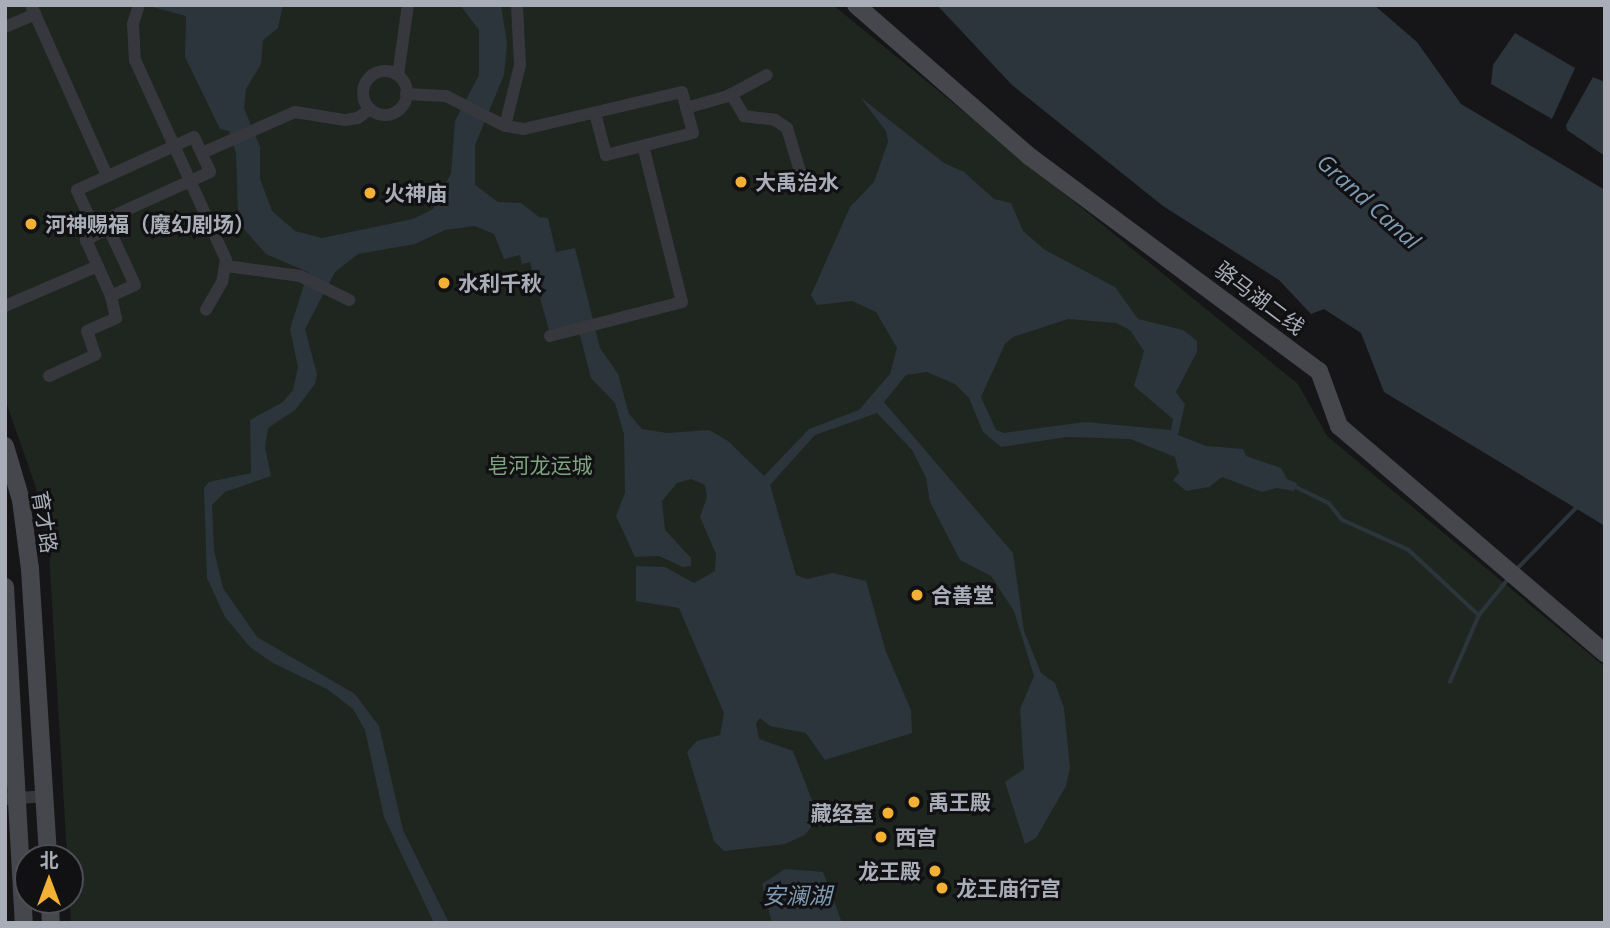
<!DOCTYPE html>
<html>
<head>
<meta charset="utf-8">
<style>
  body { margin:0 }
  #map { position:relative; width:1610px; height:928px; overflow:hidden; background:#161618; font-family:"Open Sans","Noto Sans SC",sans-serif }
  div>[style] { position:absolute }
  .green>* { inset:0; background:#1e261f }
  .water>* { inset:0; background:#2c353c }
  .stream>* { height:3.5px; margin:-1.75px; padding:0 1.75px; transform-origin:1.75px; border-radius:1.75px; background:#2c353c }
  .street>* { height:12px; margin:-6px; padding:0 6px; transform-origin:6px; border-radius:6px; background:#37383d }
  .street>.ring { margin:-6px; padding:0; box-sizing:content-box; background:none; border:12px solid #37383d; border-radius:50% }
  .secondary>* { height:18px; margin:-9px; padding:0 9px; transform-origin:9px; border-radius:9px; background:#45474d }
  .dots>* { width:19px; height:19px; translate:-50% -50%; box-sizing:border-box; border:4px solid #111113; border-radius:50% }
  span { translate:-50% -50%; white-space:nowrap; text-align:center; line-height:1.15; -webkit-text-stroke:6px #111113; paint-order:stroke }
  .poi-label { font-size:21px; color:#a8adb8; font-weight:700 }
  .left { translate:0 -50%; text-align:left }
  .right { translate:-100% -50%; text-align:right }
  .street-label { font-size:21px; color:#a8adb8 }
  .park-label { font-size:21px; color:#7fa381 }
  .water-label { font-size:23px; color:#7f9bb3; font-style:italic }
  .frame { position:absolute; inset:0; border:7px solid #a8adb8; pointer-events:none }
  .north { position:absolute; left:14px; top:844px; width:70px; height:70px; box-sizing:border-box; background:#111113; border:2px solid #4d4f55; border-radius:50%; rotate:0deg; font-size:19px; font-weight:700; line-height:28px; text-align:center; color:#a8adb8 }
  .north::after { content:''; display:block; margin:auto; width:24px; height:32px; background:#f2b134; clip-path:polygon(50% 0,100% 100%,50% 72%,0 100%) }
</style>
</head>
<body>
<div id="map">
  <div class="green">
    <div style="clip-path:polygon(5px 5px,833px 5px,1298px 384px,1327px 436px,1605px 667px,1605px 923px,71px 923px,49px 552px,43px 508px,5px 399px)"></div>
  </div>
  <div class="water">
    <div style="clip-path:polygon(evenodd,145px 5px,283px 5px,278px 28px,263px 40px,261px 64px,246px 89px,244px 108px,260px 147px,260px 179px,272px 211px,295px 231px,322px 238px,413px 219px,433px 209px,451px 173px,455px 121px,479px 75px,479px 30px,460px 5px,501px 5px,507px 44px,504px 75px,475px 145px,475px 185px,498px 202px,521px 203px,539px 217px,548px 218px,556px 252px,575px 248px,600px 348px,618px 374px,629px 414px,642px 429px,667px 433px,709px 430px,728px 441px,764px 476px,809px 429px,859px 410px,890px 374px,897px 348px,876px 312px,852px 301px,817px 305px,811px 295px,850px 207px,874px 182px,888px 142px,886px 131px,860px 97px,944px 163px,964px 172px,994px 199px,1011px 203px,1023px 231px,1045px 250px,1115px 287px,1138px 319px,1183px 330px,1197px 341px,1197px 352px,1176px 392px,1185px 404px,1178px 435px,1206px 446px,1243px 449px,1246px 456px,1281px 468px,1287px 479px,1297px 483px,1294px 491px,1277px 488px,1262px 492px,1222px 477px,1209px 487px,1186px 491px,1173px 480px,1179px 473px,1175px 457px,1130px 439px,1067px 437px,1001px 447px,983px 432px,969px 398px,955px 384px,927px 372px,906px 375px,884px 402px,1013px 553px,1024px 631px,1041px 673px,1055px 683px,1064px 708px,1070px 768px,1066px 786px,1036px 838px,1025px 844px,1005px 782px,1024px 769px,1020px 709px,1034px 676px,1014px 611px,991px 576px,960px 560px,930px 502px,926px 478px,912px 450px,877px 413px,815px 435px,770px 485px,796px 575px,807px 579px,833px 573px,866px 581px,886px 652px,911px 710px,912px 733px,825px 760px,806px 733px,770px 726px,760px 718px,756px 723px,759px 739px,793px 751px,815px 808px,811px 827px,805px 835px,785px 844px,724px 851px,714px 841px,687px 752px,697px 741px,720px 735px,724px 713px,679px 608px,636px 601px,636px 566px,665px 567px,694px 583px,715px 571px,716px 554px,700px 517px,707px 497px,705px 485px,691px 479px,677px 483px,662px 501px,665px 530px,691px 558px,691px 566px,683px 567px,659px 556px,635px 557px,616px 516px,625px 493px,624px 434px,615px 403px,591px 378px,577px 324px,549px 330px,530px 262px,522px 264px,520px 255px,504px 259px,494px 234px,475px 226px,445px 230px,415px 244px,358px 254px,335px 272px,305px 329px,317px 374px,315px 384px,295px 410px,268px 428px,265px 447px,271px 476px,225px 492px,212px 505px,214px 550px,223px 588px,257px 637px,355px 694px,379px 726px,403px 830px,449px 923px,434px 923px,384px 817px,365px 730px,353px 709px,327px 689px,273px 663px,250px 647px,225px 617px,207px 578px,204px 488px,209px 482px,251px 473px,250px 420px,283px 402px,293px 390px,298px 367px,290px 329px,308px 272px,266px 254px,243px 228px,238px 215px,236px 153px,229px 131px,220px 129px,185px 57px,186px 16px,145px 5px,1068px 319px,1116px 323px,1130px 330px,1144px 351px,1134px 386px,1173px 419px,1171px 430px,1085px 422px,1004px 433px,996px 430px,981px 397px,1005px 344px,1013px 337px,1068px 319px)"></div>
    <div style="clip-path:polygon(937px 5px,1374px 5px,1417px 42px,1461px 104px,1605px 190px,1605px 526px,1384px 392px,1361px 333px,1324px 309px,1311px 314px,1279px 280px,1163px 206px,1012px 85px)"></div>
    <div style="clip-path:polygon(1515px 33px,1575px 68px,1552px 119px,1491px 84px,1493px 65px)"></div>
    <div style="clip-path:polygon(1593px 77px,1605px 82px,1605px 156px,1567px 130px,1566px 125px)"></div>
    <div style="clip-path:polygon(785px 869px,823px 872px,842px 923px,772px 923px,762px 884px)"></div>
  </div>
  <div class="stream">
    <div style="left:1296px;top:487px;width:37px;rotate:26deg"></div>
    <div style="left:1329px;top:503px;width:22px;rotate:51deg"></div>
    <div style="left:1343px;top:520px;width:72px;rotate:24.4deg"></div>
    <div style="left:1409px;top:550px;width:96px;rotate:42.9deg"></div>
    <div style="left:1479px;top:615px;width:48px;rotate:-51deg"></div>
    <div style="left:1516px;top:570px;width:91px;rotate:-45.9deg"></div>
    <div style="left:1450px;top:682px;width:73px;rotate:-66.6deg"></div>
  </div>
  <div class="street">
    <div style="left:31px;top:5px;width:187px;rotate:66deg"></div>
    <div style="left:139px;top:5px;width:20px;rotate:108deg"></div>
    <div style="left:133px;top:24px;width:36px;rotate:87deg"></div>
    <div style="left:135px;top:60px;width:220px;rotate:65.5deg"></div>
    <div style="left:226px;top:260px;width:22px;rotate:100deg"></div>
    <div style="left:222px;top:282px;width:32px;rotate:120deg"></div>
    <div style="left:5px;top:27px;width:33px;rotate:-23deg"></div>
    <div class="ring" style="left:363px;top:71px;width:32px;height:32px"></div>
    <div style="left:398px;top:75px;width:71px;rotate:-81.9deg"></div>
    <div style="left:406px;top:94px;width:40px;rotate:2.9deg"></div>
    <div style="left:446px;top:96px;width:66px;rotate:27deg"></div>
    <div style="left:505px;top:126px;width:19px;rotate:9deg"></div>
    <div style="left:524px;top:129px;width:162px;rotate:-13.2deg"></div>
    <div style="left:682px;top:92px;width:42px;rotate:75deg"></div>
    <div style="left:693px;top:133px;width:90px;rotate:165.8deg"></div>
    <div style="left:606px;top:155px;width:43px;rotate:-104.7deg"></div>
    <div style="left:731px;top:94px;width:26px;rotate:59deg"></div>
    <div style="left:744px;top:116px;width:31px;rotate:7deg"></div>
    <div style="left:775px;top:120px;width:14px;rotate:34deg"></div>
    <div style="left:787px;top:128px;width:63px;rotate:73.3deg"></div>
    <div style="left:686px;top:108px;width:44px;rotate:-15.9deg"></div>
    <div style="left:728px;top:96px;width:44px;rotate:-28.3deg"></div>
    <div style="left:505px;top:126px;width:63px;rotate:-76.2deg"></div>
    <div style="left:520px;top:65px;width:60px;rotate:-92.9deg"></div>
    <div style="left:194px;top:137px;width:38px;rotate:65deg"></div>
    <div style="left:210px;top:172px;width:128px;rotate:155.6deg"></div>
    <div style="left:93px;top:225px;width:38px;rotate:-115deg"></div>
    <div style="left:77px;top:190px;width:128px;rotate:-24.4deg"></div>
    <div style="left:202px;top:153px;width:102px;rotate:-23.8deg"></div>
    <div style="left:295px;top:112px;width:51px;rotate:9.1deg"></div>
    <div style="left:345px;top:120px;width:13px;rotate:-9deg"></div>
    <div style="left:358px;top:118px;width:15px;rotate:-37deg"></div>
    <div style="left:93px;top:225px;width:10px;rotate:66deg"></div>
    <div style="left:97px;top:234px;width:13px;rotate:151deg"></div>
    <div style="left:86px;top:240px;width:61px;rotate:65.9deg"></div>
    <div style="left:111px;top:296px;width:26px;rotate:-25deg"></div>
    <div style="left:135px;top:285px;width:62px;rotate:-114.9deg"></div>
    <div style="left:109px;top:229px;width:13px;rotate:157deg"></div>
    <div style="left:226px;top:266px;width:75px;rotate:7.7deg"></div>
    <div style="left:300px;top:276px;width:55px;rotate:26.1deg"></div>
    <div style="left:5px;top:306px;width:101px;rotate:-23.3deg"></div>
    <div style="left:550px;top:336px;width:136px;rotate:-14.4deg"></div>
    <div style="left:682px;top:302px;width:161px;rotate:-104deg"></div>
    <div style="left:49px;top:376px;width:51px;rotate:-24.5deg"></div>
    <div style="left:95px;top:355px;width:25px;rotate:-108deg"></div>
    <div style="left:87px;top:331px;width:32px;rotate:-24deg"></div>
    <div style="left:116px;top:318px;width:23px;rotate:-103deg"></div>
    <div style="left:5px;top:799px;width:39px;rotate:-4deg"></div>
  </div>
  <div class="secondary">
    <div style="left:856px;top:5px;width:230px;rotate:41.1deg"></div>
    <div style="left:1029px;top:156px;width:361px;rotate:36.6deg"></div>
    <div style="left:1319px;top:371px;width:59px;rotate:70deg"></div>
    <div style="left:1339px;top:426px;width:350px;rotate:40.5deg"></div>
    <div style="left:5px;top:446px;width:56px;rotate:73.5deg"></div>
    <div style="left:21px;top:500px;width:70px;rotate:82.6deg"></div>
    <div style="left:30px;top:569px;width:290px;rotate:86.4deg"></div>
    <div style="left:5px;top:587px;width:337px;rotate:86.8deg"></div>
    <div style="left:50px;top:900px;width:23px;rotate:88deg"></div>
  </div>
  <div class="dots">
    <div style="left:741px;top:182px;background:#f2b134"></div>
    <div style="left:370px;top:193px;background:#f2b134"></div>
    <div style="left:31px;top:224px;background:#f2b134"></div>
    <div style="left:444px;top:283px;background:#f2b134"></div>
    <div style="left:917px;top:595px;background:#f2b134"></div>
    <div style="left:914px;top:802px;background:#f2b134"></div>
    <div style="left:888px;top:813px;background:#f2b134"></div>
    <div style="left:881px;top:837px;background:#f2b134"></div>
    <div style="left:935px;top:871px;background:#f2b134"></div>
    <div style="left:942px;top:888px;background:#f2b134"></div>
  </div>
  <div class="poi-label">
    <span class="left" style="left:755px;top:182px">大禹治水</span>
    <span class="left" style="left:384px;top:193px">火神庙</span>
    <span class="left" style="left:45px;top:224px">河神赐福（魔幻剧场）</span>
    <span class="left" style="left:458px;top:283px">水利千秋</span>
    <span class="left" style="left:931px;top:595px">合善堂</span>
    <span class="left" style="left:928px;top:802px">禹王殿</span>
    <span class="right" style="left:874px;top:813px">藏经室</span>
    <span class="left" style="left:895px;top:837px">西宫</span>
    <span class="right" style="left:921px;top:871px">龙王殿</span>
    <span class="left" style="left:956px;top:888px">龙王庙行宫</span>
  </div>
  <div class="street-label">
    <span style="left:1260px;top:298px;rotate:37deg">骆马湖二线</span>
    <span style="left:45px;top:522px;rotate:81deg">育才路</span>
  </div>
  <div class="park-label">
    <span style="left:540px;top:465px">皂河龙运城</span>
  </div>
  <div class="water-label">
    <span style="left:1369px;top:201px;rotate:42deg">Grand Canal</span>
    <span style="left:797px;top:895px">安澜湖</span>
  </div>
  <div class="frame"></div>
  <div class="north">北</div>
</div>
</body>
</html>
